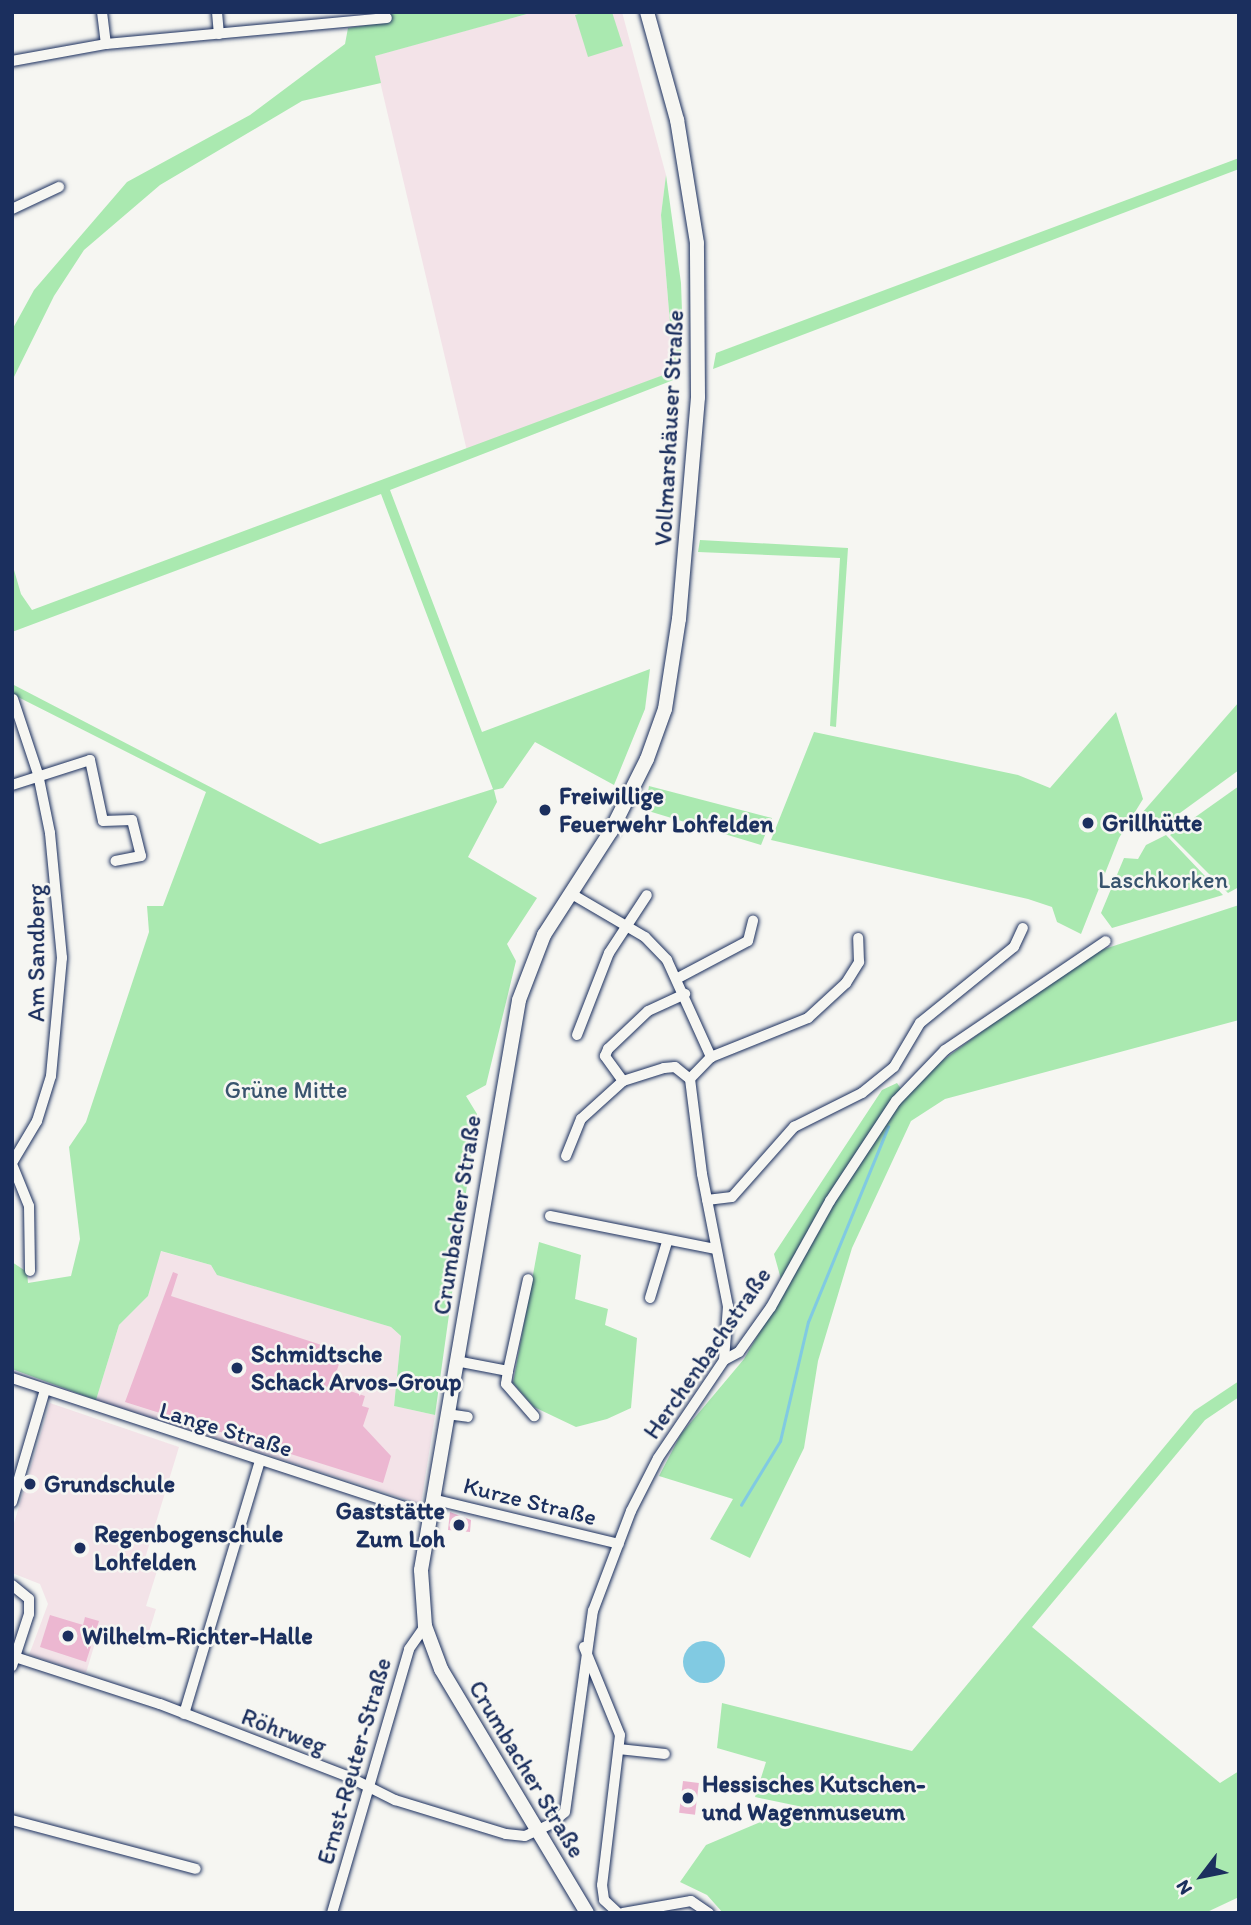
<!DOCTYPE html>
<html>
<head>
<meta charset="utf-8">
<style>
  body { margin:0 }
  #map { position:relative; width:1251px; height:1925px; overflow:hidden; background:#f6f6f2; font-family:Itim,sans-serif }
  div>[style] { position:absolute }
  .built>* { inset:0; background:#f3e3e8 }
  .green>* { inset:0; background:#aae9b0 }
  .water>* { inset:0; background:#81cae2 }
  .round { border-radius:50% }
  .stream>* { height:2.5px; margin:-1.25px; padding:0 1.25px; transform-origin:1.25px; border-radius:1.25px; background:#81cae2 }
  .building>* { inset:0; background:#ecb7d1; transform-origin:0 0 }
  .roads { filter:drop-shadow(0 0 2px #1b2f5e) drop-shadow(0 0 2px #1b2f5e) }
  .minor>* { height:10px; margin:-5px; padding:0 5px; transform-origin:5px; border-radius:5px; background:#f6f6f2 }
  .secondary>* { height:14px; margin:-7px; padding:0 7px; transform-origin:7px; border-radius:7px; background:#f6f6f2 }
  .dots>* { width:19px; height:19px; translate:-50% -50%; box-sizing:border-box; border:4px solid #f6f6f2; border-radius:50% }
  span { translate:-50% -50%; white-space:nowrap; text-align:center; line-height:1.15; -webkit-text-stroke:5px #f6f6f2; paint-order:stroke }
  .street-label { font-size:24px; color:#1b2f5e }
  .poi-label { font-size:24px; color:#1b2f5e; font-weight:700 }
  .left { translate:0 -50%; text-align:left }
  .right { translate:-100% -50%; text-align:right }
  .park-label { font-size:24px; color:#38546e }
  .frame { position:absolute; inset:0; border:14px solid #1b2f5e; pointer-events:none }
  .north { position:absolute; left:1167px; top:1841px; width:70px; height:70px; -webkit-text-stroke:5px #f6f6f2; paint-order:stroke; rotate:238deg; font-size:19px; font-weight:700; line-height:28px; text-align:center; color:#1b2f5e }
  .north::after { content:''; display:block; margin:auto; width:24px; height:32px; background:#1b2f5e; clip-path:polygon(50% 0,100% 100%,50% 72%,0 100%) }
</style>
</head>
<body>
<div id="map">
  <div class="built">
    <div style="clip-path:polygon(534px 12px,622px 12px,666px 175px,661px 215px,674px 371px,467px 451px,374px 56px)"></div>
    <div style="clip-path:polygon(160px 1251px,211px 1265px,218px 1275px,391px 1327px,401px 1336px,394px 1406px,435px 1415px,421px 1504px,96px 1400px,119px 1325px,148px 1296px)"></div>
    <div style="clip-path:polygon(50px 1403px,179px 1447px,143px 1565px,157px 1571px,146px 1606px,156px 1609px,144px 1648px,98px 1633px,86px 1673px,29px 1655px,48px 1604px,40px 1584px,12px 1573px,12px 1530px)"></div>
  </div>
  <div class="green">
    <div style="clip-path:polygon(389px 12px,534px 12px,375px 56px,381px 83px,302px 101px,160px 185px,84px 250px,54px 296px,12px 381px,12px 330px,34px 290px,127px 182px,250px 115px,345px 44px,348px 28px,380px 23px)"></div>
    <div style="clip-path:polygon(585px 12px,612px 12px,623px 46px,588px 57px,575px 15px)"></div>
    <div style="clip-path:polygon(1239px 158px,1239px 169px,713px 369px,716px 353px)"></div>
    <div style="clip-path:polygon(666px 175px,681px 283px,683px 339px,676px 379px,390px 490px,482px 732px,650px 669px,645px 709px,614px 785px,535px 742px,503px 788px,494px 790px,497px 802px,468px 857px,537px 898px,507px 944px,516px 961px,486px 1085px,466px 1096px,477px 1114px,435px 1415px,394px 1406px,401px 1336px,391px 1327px,217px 1275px,211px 1265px,161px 1251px,148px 1296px,119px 1325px,96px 1400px,12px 1369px,12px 1262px,27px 1272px,28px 1283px,71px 1276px,80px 1239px,69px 1147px,86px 1122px,149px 932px,147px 906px,163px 906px,206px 792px,12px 694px,12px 684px,320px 844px,493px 789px,381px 494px,12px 632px,12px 563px,21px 594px,32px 610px,674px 371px,661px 215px)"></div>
    <div style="clip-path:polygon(700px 540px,848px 548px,836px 727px,830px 726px,840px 558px,698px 552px)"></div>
    <div style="clip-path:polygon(1239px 702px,1239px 770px,1158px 829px,1142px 813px)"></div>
    <div style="clip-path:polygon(1116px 712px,1143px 799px,1119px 838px,1081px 934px,1057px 922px,1052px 907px,1028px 899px,771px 840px,814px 732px,1018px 775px,1050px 788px)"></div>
    <div style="clip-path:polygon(649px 786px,772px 818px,761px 845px,645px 810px)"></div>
    <div style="clip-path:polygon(1239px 786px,1239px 887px,1228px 893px,1170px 835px)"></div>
    <div style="clip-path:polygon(1166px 835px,1223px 895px,1112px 928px,1101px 913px,1124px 858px,1138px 859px,1146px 845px)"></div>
    <div style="clip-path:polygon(1239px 905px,1239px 1020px,945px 1099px,911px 1121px,852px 1248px,818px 1361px,804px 1448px,750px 1558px,710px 1539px,733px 1499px,659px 1476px,681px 1434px,744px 1359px,784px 1290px,774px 1254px,882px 1090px,897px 1083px,906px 1096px,935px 1066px,1086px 955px)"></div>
    <div style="clip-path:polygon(539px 1242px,581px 1255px,575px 1299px,608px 1309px,605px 1325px,637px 1338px,631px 1408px,607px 1419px,576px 1427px,534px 1407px,513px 1383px)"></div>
    <div style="clip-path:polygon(1239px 1381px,1239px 1397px,1205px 1420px,1032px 1627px,1220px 1783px,1239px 1771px,1239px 1897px,1205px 1913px,723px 1913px,707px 1895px,680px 1882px,706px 1845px,798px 1806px,755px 1797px,766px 1762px,717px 1748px,722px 1703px,912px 1751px,1194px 1411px)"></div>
  </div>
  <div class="water">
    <div class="round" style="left:683px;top:1641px;width:42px;height:42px"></div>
  </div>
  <div class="stream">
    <div style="left:741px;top:1505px;width:75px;rotate:-58.6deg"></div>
    <div style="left:780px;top:1441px;width:122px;rotate:-76.8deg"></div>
    <div style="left:808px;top:1322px;width:211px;rotate:-67.7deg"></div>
  </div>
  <div class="building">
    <div style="clip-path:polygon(173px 1272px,178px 1274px,171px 1296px,343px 1352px,332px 1385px,365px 1396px,362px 1406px,369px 1408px,363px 1426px,391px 1456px,383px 1483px,125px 1402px)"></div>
    <div style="clip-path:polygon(450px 1512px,471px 1520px,470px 1532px,448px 1530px)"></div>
    <div style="clip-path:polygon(50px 1615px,83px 1625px,85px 1617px,99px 1621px,86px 1662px,40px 1647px)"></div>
    <div style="left:683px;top:1781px;width:16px;height:32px;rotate:7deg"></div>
  </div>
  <div class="roads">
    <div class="minor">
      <div style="left:102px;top:12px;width:32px;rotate:83deg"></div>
      <div style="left:217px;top:12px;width:22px;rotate:85deg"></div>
      <div style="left:12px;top:61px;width:96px;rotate:-10.3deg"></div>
      <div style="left:106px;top:44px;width:282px;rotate:-5.3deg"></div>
      <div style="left:12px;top:209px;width:52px;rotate:-25.1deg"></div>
      <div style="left:12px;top:785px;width:82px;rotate:-17.8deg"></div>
      <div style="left:90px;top:760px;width:62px;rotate:78deg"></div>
      <div style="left:103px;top:821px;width:29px;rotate:-2deg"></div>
      <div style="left:132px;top:820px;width:37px;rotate:76deg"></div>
      <div style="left:141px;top:856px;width:26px;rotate:169deg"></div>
      <div style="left:570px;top:893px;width:87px;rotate:30.4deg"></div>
      <div style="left:645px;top:937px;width:32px;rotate:46deg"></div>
      <div style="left:667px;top:960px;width:107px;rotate:65.6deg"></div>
      <div style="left:678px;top:978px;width:79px;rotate:-27.9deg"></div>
      <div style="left:748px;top:941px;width:21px;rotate:-76deg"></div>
      <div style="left:577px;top:1035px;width:88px;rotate:-68.7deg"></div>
      <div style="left:609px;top:953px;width:69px;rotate:-56.8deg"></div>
      <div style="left:711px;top:1057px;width:30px;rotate:134deg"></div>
      <div style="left:690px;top:1079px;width:96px;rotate:82.8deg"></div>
      <div style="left:702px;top:1174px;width:135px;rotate:78.9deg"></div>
      <div style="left:728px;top:1306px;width:54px;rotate:94.2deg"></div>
      <div style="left:711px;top:1057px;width:105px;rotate:-21.9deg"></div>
      <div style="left:808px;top:1018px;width:52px;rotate:-42.6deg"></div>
      <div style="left:846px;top:983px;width:25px;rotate:-58deg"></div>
      <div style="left:859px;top:962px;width:24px;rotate:-92deg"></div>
      <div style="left:623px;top:1081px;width:31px;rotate:-126deg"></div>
      <div style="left:605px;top:1056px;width:8px;rotate:-67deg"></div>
      <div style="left:608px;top:1049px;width:55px;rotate:-43.5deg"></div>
      <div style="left:648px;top:1011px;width:41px;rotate:-24.7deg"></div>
      <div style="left:566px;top:1156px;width:40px;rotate:-68deg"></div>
      <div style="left:581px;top:1119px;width:57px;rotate:-42.1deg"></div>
      <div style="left:623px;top:1081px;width:43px;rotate:-17.6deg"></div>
      <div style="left:664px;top:1068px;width:11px;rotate:-5deg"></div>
      <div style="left:675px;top:1067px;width:19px;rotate:39deg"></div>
      <div style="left:12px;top:1163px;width:49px;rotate:-59.2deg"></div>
      <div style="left:37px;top:1121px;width:47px;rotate:-72.7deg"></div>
      <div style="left:51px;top:1076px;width:119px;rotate:-84.7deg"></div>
      <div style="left:62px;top:958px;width:126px;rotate:-95.5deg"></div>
      <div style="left:50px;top:833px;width:60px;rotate:-101.5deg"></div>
      <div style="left:38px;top:774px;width:79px;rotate:-108.4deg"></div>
      <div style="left:12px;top:1164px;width:45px;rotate:68deg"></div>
      <div style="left:29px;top:1206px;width:65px;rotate:89.1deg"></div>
      <div style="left:707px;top:1200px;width:25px;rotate:-7deg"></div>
      <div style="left:732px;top:1197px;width:94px;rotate:-48.5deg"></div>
      <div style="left:794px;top:1127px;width:76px;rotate:-26.6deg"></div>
      <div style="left:862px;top:1093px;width:41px;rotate:-39.1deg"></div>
      <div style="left:894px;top:1067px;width:51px;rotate:-59.4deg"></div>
      <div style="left:920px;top:1023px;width:121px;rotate:-39deg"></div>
      <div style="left:1014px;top:947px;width:21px;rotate:-65deg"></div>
      <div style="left:550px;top:1216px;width:168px;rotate:11.3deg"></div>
      <div style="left:650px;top:1298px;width:59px;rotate:-73.1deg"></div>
      <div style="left:456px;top:1361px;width:53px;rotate:10.9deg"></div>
      <div style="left:508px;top:1371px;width:94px;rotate:-77.7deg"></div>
      <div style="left:508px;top:1371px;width:13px;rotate:99deg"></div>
      <div style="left:506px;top:1384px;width:43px;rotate:48.8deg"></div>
      <div style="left:12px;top:1378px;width:439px;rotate:18.2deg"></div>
      <div style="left:447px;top:1414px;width:21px;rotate:8deg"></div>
      <div style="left:432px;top:1499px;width:192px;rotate:13.5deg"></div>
      <div style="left:12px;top:1502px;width:117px;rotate:-73.6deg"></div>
      <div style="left:12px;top:1585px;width:22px;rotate:39deg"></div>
      <div style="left:29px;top:1599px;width:15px;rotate:90deg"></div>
      <div style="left:29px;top:1614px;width:55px;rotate:108.1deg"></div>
      <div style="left:584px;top:1647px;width:95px;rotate:67.8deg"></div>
      <div style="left:620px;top:1735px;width:151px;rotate:96.8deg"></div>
      <div style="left:602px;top:1885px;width:15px;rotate:82deg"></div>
      <div style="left:604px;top:1900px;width:19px;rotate:43deg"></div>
      <div style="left:15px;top:1657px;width:152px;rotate:18deg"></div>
      <div style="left:160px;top:1704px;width:200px;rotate:21.1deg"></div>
      <div style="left:347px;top:1776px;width:54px;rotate:26.6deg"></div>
      <div style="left:395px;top:1800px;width:116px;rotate:17deg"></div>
      <div style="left:506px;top:1834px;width:19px;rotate:6deg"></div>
      <div style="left:525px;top:1836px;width:29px;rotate:-25deg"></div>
      <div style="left:551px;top:1824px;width:18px;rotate:-41deg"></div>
      <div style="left:565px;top:1812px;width:203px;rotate:-82.1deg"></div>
      <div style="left:593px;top:1611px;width:107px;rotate:-69.2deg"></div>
      <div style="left:631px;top:1511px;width:59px;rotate:-63deg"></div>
      <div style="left:658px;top:1458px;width:118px;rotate:-56deg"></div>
      <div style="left:724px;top:1360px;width:17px;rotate:-28deg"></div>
      <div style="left:739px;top:1352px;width:55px;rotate:-54.6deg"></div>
      <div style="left:771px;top:1307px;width:121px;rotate:-60.9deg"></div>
      <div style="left:830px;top:1201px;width:120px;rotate:-56.6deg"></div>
      <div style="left:896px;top:1101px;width:71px;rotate:-46.1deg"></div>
      <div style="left:945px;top:1050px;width:194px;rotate:-34.1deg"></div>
      <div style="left:184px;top:1714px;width:264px;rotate:-73.3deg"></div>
      <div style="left:619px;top:1749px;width:46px;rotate:6.2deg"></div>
      <div style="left:12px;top:1820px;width:190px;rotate:14.9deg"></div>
      <div style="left:332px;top:1913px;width:275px;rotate:-73.7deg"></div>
      <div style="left:409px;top:1649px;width:28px;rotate:-55deg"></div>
      <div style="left:623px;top:1913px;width:69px;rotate:-10deg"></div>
      <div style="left:691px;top:1901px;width:22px;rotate:34deg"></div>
    </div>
    <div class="secondary">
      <div style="left:587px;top:1913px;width:284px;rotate:-120.9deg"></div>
      <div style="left:441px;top:1669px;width:46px;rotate:-110.4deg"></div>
      <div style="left:425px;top:1626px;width:56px;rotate:-94.1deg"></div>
      <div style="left:421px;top:1570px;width:578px;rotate:-80.24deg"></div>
      <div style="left:519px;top:1000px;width:70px;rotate:-69deg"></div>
      <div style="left:544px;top:935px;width:124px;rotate:-57.2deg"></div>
      <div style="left:611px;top:831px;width:80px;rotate:-63.4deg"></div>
      <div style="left:647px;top:759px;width:53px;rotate:-70.2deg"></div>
      <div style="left:665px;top:709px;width:91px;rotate:-81.2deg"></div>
      <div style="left:679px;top:619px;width:223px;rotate:-85.1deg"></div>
      <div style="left:698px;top:397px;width:154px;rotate:-90.4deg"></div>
      <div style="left:697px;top:243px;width:125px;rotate:-99.2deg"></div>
      <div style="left:677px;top:120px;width:112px;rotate:-105.5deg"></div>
    </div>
  </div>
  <div class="dots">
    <div style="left:545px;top:810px;background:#1b2f5e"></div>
    <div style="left:1088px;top:823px;background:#1b2f5e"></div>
    <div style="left:237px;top:1368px;background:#1b2f5e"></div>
    <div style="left:30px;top:1484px;background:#1b2f5e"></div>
    <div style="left:459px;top:1525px;background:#1b2f5e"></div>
    <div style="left:80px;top:1548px;background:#1b2f5e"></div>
    <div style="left:68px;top:1636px;background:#1b2f5e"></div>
    <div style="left:688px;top:1798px;background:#1b2f5e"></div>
  </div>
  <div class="street-label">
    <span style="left:669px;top:428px;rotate:-87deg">Vollmarshäuser Straße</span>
    <span style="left:36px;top:953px;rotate:-90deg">Am Sandberg</span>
    <span style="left:457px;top:1215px;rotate:-81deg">Crumbacher Straße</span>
    <span style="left:707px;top:1353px;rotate:-55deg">Herchenbachstraße</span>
    <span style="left:226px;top:1429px;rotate:17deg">Lange Straße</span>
    <span style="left:530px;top:1501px;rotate:14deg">Kurze Straße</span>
    <span style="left:284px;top:1731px;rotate:21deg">Röhrweg</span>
    <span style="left:354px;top:1761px;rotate:-74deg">Ernst-Reuter-Straße</span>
    <span style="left:527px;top:1769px;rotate:59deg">Crumbacher Straße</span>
  </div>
  <div class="poi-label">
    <span class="left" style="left:559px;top:810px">Freiwillige<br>Feuerwehr Lohfelden</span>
    <span class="left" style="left:1102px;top:823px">Grillhütte</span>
    <span class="left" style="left:251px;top:1368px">Schmidtsche<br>Schack Arvos-Group</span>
    <span class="left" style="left:44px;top:1484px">Grundschule</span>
    <span class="right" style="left:445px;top:1525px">Gaststätte<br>Zum Loh</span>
    <span class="left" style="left:94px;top:1548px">Regenbogenschule<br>Lohfelden</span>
    <span class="left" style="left:82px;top:1636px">Wilhelm-Richter-Halle</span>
    <span class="left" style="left:702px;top:1798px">Hessisches Kutschen-<br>und Wagenmuseum</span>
  </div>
  <div class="park-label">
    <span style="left:1163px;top:880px">Laschkorken</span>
    <span style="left:286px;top:1090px">Grüne Mitte</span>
  </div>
  <div class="frame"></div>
  <div class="north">N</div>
</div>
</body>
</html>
